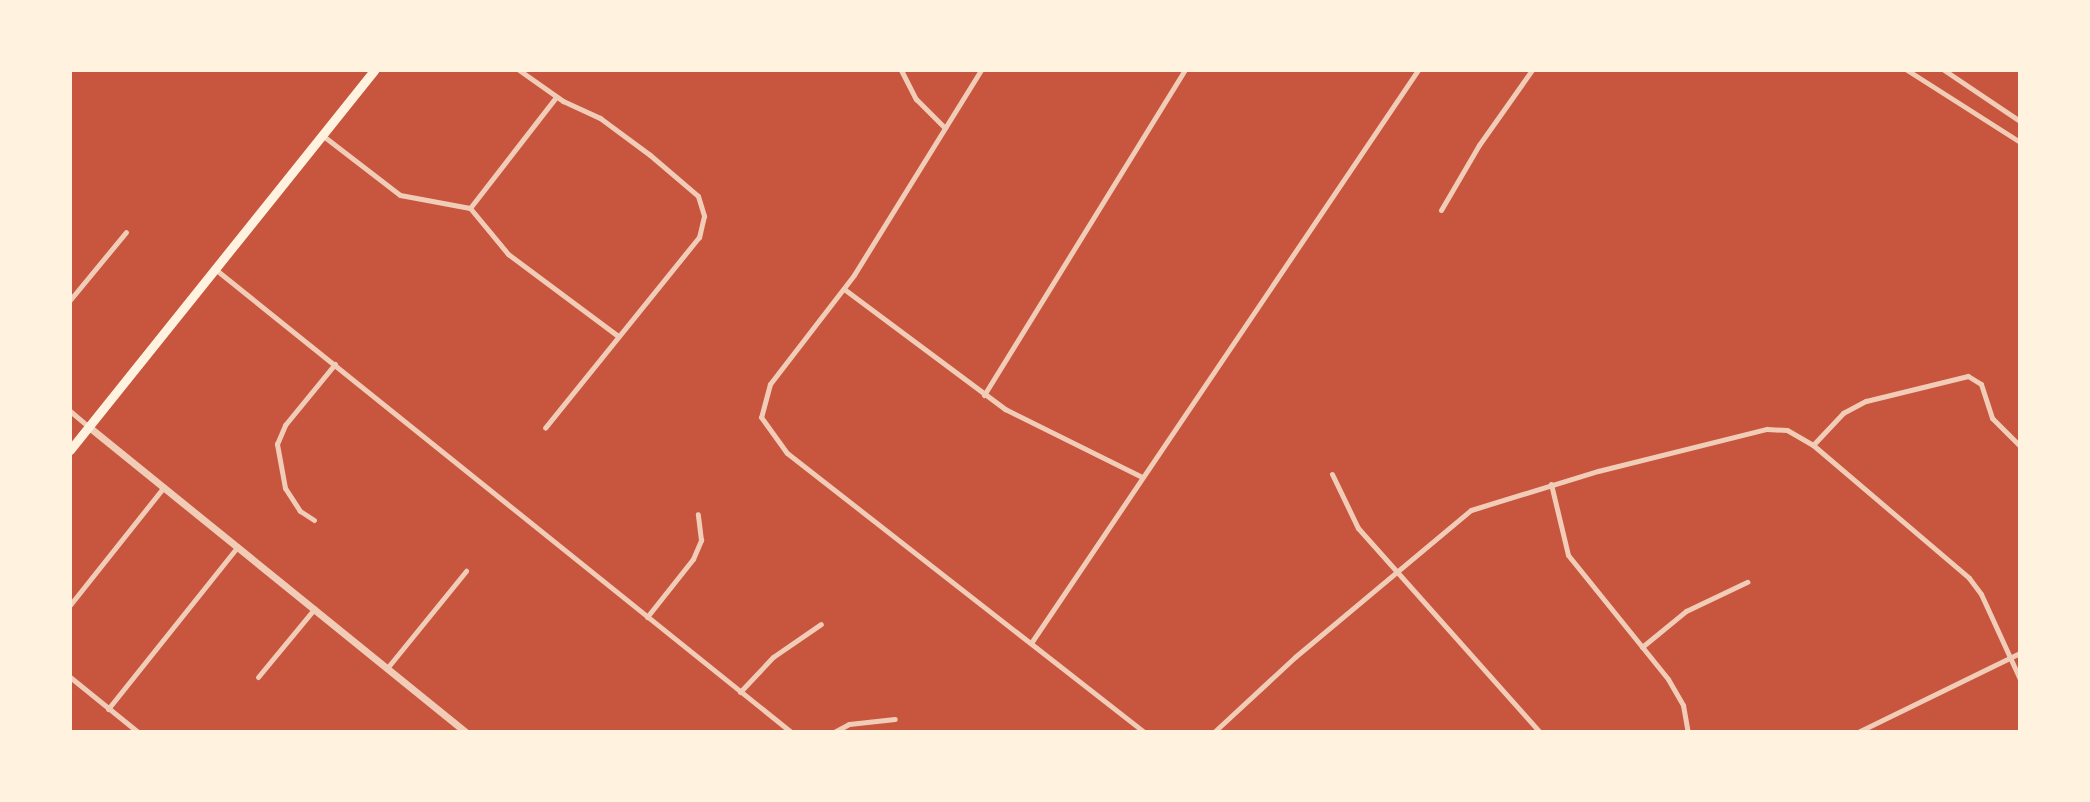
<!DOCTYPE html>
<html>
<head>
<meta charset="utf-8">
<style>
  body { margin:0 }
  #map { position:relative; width:2090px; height:802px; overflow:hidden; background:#c8553d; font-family:"Alegreya Sans",sans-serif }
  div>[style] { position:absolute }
  .minor>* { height:5px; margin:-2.5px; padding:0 2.5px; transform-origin:2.5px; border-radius:2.5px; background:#f1ccb7 }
  .tertiary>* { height:7px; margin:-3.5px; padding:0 3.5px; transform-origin:3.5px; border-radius:3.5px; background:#f1ccb7 }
  .primary>* { height:9px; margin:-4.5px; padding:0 4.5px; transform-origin:4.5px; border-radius:4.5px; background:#fff3e0 }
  span { translate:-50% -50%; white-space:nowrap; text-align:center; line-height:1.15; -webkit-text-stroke:5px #fff3e0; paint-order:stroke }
  .frame { position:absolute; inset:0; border:72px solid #fff3e0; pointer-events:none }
</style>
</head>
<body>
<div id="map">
  <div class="minor">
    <div style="left:519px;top:70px;width:54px;rotate:35.2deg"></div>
    <div style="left:563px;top:101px;width:41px;rotate:24.7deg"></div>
    <div style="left:600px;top:118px;width:62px;rotate:36.5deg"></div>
    <div style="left:650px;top:155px;width:63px;rotate:40.5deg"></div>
    <div style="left:698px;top:196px;width:21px;rotate:73deg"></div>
    <div style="left:704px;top:216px;width:22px;rotate:103deg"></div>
    <div style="left:699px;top:237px;width:245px;rotate:128.9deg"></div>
    <div style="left:901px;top:70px;width:33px;rotate:63deg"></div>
    <div style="left:916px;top:99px;width:41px;rotate:45deg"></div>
    <div style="left:981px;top:70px;width:241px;rotate:121.8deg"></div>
    <div style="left:854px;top:275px;width:138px;rotate:127.6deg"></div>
    <div style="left:770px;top:384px;width:34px;rotate:105deg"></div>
    <div style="left:761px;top:417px;width:44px;rotate:54.2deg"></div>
    <div style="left:787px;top:453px;width:453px;rotate:38deg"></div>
    <div style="left:1907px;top:70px;width:134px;rotate:32.5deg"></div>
    <div style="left:1944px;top:70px;width:92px;rotate:33.9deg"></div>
    <div style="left:322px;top:135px;width:98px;rotate:37.6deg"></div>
    <div style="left:400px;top:195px;width:71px;rotate:10.5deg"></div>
    <div style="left:470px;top:208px;width:60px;rotate:50.4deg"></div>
    <div style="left:508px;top:254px;width:137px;rotate:36.7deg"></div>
    <div style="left:470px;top:208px;width:140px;rotate:-52.2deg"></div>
    <div style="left:1441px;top:210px;width:75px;rotate:-59.7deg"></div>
    <div style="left:1479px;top:145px;width:92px;rotate:-54.8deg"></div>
    <div style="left:215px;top:269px;width:739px;rotate:38.79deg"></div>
    <div style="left:844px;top:289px;width:201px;rotate:36.7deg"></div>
    <div style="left:1005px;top:409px;width:153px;rotate:26.4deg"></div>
    <div style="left:70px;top:300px;width:88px;rotate:-50.5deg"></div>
    <div style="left:984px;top:395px;width:382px;rotate:-58.3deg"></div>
    <div style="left:70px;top:411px;width:25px;rotate:40deg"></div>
    <div style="left:1813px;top:445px;width:44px;rotate:-46.8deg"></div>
    <div style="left:1843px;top:413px;width:26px;rotate:-28deg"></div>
    <div style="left:1866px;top:401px;width:105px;rotate:-13.8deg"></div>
    <div style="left:1968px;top:376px;width:15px;rotate:32deg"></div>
    <div style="left:1981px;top:384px;width:36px;rotate:72deg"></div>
    <div style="left:1992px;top:418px;width:40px;rotate:45deg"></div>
    <div style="left:1332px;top:474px;width:60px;rotate:64.3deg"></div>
    <div style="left:1358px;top:528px;width:273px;rotate:48.3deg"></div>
    <div style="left:1551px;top:484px;width:73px;rotate:76.5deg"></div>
    <div style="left:1568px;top:555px;width:159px;rotate:51.1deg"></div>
    <div style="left:1668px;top:679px;width:30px;rotate:60deg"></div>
    <div style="left:1683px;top:705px;width:27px;rotate:80deg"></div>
    <div style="left:314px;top:520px;width:17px;rotate:-147deg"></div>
    <div style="left:300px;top:511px;width:27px;rotate:-123deg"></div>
    <div style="left:285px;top:488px;width:45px;rotate:-100.3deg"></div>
    <div style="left:277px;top:444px;width:21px;rotate:-67deg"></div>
    <div style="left:285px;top:425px;width:79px;rotate:-50.7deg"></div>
    <div style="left:70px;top:605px;width:151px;rotate:-51.5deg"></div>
    <div style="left:647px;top:617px;width:74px;rotate:-51.6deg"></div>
    <div style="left:693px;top:559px;width:21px;rotate:-67deg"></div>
    <div style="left:701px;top:540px;width:26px;rotate:-97deg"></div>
    <div style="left:1031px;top:643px;width:691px;rotate:-55.97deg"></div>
    <div style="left:1642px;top:647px;width:57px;rotate:-39.3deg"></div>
    <div style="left:1686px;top:611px;width:68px;rotate:-25.4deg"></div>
    <div style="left:388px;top:667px;width:124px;rotate:-50.9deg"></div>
    <div style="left:70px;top:677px;width:87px;rotate:39deg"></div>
    <div style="left:258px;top:677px;width:89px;rotate:-50.4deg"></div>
    <div style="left:740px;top:692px;width:48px;rotate:-46.7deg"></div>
    <div style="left:773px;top:657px;width:58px;rotate:-34.5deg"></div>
    <div style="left:108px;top:709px;width:208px;rotate:-51.4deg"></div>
    <div style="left:834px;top:732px;width:17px;rotate:-28deg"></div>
    <div style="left:849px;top:724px;width:46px;rotate:-6.2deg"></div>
    <div style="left:1214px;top:732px;width:110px;rotate:-42.8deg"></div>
    <div style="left:1295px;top:657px;width:229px;rotate:-39.9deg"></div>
    <div style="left:1471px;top:510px;width:133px;rotate:-17.1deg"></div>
    <div style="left:1598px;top:471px;width:174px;rotate:-14deg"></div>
    <div style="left:1767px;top:429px;width:20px;rotate:3deg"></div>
    <div style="left:1787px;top:430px;width:30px;rotate:30deg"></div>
    <div style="left:1813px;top:445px;width:205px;rotate:40.4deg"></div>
    <div style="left:1969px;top:578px;width:20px;rotate:53deg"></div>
    <div style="left:1981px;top:594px;width:94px;rotate:65.4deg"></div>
    <div style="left:1858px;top:732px;width:180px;rotate:-26deg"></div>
  </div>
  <div class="tertiary">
    <div style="left:89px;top:427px;width:485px;rotate:39deg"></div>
  </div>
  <div class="primary">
    <div style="left:70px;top:450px;width:487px;rotate:-51.3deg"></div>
  </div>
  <div class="frame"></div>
</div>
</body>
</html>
